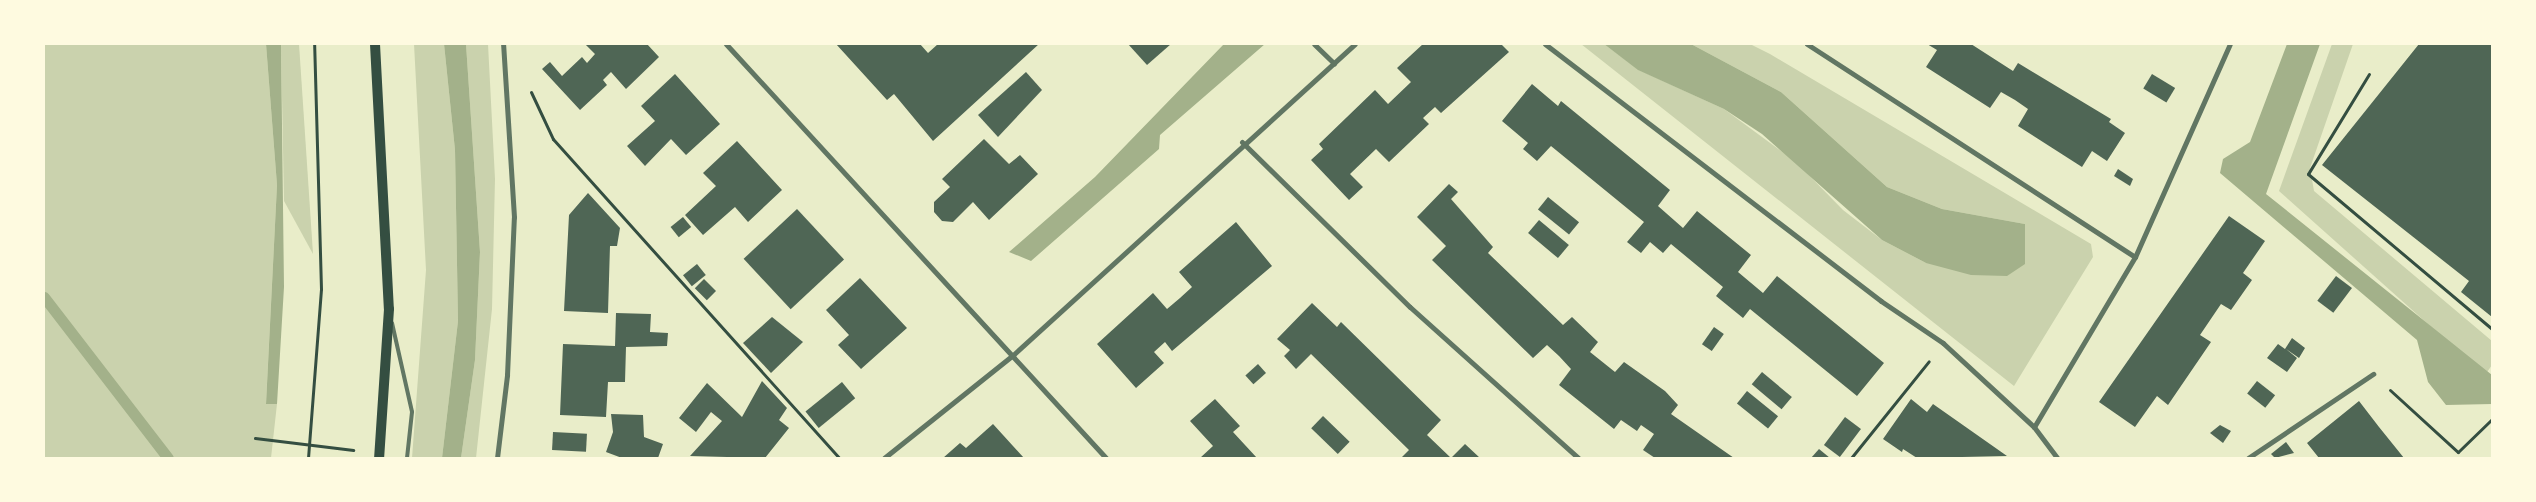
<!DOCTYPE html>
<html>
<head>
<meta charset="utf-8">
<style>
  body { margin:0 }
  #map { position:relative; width:2536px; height:502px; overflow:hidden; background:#e9edc9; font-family:Mulish,sans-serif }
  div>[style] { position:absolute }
  .green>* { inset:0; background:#cad2ad }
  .water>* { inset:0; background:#a3b18a }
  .stream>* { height:11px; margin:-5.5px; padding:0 5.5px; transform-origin:5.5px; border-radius:5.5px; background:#a3b18a }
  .building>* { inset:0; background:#4f6655; transform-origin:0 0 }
  .path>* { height:3px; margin:-1.5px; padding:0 1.5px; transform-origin:1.5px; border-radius:1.5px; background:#344e41 }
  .service>* { height:4px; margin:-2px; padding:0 2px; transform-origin:2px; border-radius:2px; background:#617663 }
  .minor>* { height:5px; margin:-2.5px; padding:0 2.5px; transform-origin:2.5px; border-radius:2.5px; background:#617663 }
  .secondary>* { height:10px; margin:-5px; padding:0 5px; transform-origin:5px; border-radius:5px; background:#344e41 }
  span { translate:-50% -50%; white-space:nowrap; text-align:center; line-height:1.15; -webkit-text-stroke:5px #fefae0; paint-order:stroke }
  .frame { position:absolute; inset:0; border:45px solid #fefae0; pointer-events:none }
</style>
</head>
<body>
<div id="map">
  <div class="green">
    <div style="clip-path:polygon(44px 44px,266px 44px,277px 185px,266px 403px,277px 404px,271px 458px,44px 458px)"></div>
    <div style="clip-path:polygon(281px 44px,299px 44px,313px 254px,284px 201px)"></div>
    <div style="clip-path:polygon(414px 44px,444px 44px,455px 150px,458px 321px,442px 458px,412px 458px,426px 270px)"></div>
    <div style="clip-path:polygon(466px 44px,488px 44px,495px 179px,492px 309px,476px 458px,461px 458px,475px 360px,480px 252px)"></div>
    <div style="clip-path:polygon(1581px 44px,1604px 44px,1639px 70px,1724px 109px,1796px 162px,1843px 210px,1882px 240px,1926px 263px,2024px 264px,2025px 224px,1942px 209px,1887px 187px,1781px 92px,1691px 44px,1750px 44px,1770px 54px,2091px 244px,2093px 257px,2014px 386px)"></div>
    <div style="clip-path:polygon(2332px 44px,2353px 44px,2310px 168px,2314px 191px,2492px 341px,2492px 365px,2485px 375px,2279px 191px)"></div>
  </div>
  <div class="water">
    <div style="clip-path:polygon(266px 44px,281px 44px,284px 287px,277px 404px,266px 404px,277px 185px)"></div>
    <div style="clip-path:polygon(444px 44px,466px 44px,480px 252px,475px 360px,461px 458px,442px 458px,458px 321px,455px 150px)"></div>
    <div style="clip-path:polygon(1224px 44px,1265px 44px,1160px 135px,1159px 149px,1031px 261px,1009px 252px,1095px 177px)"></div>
    <div style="clip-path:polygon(1604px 44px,1691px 44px,1781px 92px,1887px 187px,1942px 209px,2025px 224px,2025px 264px,2007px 276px,1971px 275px,1926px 263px,1882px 240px,1762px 134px,1724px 109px,1638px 70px)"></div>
    <div style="clip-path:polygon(2287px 44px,2320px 44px,2266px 194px,2492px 375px,2492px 404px,2446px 405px,2428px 382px,2417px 340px,2220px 173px,2223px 159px,2250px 142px)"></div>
  </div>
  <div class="stream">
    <div style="left:44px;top:297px;width:203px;rotate:52.4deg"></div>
  </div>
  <div class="building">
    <div style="clip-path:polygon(585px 44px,647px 44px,659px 57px,626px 89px,611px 72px,603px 80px,607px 85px,580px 110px,542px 69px,550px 62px,562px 76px,582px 57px,587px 63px,595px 54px)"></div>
    <div style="clip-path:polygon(836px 44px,920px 44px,928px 53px,938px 44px,1039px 44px,933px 141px,894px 94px,887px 100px)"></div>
    <div style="clip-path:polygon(1128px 44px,1171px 44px,1147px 65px)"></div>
    <div style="clip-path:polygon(1423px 44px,1501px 44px,1509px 52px,1441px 113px,1435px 107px,1423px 118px,1429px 124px,1389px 162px,1376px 149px,1350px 174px,1363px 187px,1349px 200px,1311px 160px,1323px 149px,1319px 144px,1375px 90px,1388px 104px,1411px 82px,1397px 68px)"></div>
    <div style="clip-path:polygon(1927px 44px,1971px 44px,2013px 71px,2018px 63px,2111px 119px,2109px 122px,2125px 133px,2107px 161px,2092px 151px,2082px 167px,2018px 126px,2028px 109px,2015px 100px,2001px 92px,1990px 108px,1926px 67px,1937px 50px)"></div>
    <div style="clip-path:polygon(2419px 44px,2492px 44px,2492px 317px,2461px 292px,2469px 281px,2322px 165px)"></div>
    <div style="clip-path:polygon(1026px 72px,1042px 90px,998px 137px,978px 115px)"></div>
    <div style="clip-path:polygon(675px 74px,720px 124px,686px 155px,671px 139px,645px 166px,627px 146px,655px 121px,641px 106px)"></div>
    <div style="left:2152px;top:74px;width:27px;height:17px;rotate:31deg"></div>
    <div style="clip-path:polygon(1532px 84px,1558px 106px,1561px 101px,1670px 190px,1658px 206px,1683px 228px,1697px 211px,1751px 255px,1738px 272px,1763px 293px,1777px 276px,1884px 363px,1857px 396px,1750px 309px,1743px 318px,1716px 296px,1723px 287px,1671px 244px,1663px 253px,1650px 242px,1641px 253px,1627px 242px,1644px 222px,1551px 146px,1537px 161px,1523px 149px,1528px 143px,1502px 121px)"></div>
    <div style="clip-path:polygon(984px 139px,1009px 164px,1020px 155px,1038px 174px,989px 220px,973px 202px,953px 222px,942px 221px,934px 212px,934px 202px,950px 187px,942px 179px)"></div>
    <div style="clip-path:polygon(737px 141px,782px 190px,748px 222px,735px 207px,703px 235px,685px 215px,716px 186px,703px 173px)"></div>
    <div style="clip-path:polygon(2118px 169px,2133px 179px,2130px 186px,2114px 176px)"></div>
    <div style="clip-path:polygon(1449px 184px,1458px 192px,1451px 199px,1493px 247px,1488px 253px,1563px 325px,1572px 317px,1598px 342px,1590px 352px,1615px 372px,1624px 362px,1665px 391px,1678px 405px,1671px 414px,1734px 458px,1655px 458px,1643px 450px,1654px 434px,1641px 425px,1637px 431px,1621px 420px,1614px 429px,1559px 385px,1571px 369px,1559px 356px,1547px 345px,1533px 358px,1432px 260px,1446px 246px,1417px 217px)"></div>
    <div style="clip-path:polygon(588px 193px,620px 228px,617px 246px,610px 246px,608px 313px,564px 311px,569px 215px)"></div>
    <div style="left:1548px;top:197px;width:40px;height:16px;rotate:39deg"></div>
    <div style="left:797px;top:209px;width:69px;height:73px;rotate:47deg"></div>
    <div style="clip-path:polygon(2229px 216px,2265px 241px,2243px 273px,2252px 280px,2231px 310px,2221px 304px,2200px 335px,2211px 342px,2168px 405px,2157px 396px,2135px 427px,2099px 402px)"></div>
    <div style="left:683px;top:217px;width:13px;height:16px;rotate:51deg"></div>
    <div style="left:1539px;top:220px;width:39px;height:17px;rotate:40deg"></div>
    <div style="clip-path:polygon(1236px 222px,1272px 266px,1172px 351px,1165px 342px,1154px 352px,1164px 363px,1136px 388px,1097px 344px,1153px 293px,1167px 309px,1180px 298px,1192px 287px,1179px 272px)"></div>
    <div style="left:697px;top:264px;width:14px;height:18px;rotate:51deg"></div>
    <div style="left:2336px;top:276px;width:20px;height:31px;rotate:37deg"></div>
    <div style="clip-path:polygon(860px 278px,907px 328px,861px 369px,838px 345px,849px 335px,826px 310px)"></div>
    <div style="left:704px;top:279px;width:17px;height:13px;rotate:45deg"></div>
    <div style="clip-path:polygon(1312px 303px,1337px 327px,1341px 322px,1441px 420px,1427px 435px,1451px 458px,1465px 444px,1480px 458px,1401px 458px,1409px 450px,1311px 354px,1296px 369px,1284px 356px,1290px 350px,1277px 339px)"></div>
    <div style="clip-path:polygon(616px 313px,651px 314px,650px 332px,668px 333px,667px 346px,626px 347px,625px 382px,608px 382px,606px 417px,560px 415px,563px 344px,615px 346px)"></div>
    <div style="clip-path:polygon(772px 317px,803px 342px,771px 373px,743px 343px)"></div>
    <div style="left:1714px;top:327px;width:12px;height:21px;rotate:35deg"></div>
    <div style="clip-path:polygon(2292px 338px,2305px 348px,2299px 358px,2286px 349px,2297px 358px,2287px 372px,2267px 358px,2278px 344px,2285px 349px)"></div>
    <div style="left:1258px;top:364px;width:12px;height:17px;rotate:48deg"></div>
    <div style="left:1762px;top:372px;width:39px;height:16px;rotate:40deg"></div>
    <div style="clip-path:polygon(762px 381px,787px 408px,779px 420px,789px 428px,765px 458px,690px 456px,722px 421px,711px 412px,696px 432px,679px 418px,707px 383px,742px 417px)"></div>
    <div style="left:2257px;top:381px;width:23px;height:16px;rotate:38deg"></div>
    <div style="left:842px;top:382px;width:21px;height:47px;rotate:51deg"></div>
    <div style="left:1747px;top:391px;width:40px;height:16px;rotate:39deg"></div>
    <div style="clip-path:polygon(1215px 399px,1240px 426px,1233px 432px,1257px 458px,1200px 458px,1213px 446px,1190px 421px)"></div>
    <div style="clip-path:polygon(1911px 399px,1927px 412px,1933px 404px,2007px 456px,1917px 458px,1903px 449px,1902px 452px,1883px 439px)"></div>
    <div style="clip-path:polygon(2359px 401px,2379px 427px,2404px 458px,2319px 458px,2307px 443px)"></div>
    <div style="clip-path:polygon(611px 414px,643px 415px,644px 437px,663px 444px,658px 458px,622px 458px,606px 452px,613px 432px)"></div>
    <div style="left:1323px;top:416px;width:37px;height:17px;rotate:44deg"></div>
    <div style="left:1845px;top:417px;width:20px;height:35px;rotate:37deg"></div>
    <div style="clip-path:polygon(993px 424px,1024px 458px,943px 458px,960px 443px,966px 448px)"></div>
    <div style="clip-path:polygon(2220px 425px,2231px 431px,2223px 443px,2210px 433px)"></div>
    <div style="left:553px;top:432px;width:34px;height:18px;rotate:3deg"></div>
    <div style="clip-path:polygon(2286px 442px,2294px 453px,2275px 458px,2271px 454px)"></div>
    <div style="clip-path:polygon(1819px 449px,1830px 458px,1811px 458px)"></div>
  </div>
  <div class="path">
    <div style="left:2369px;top:74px;width:117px;rotate:121.4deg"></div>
    <div style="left:2308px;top:174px;width:241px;rotate:40.1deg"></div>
    <div style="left:531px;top:92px;width:52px;rotate:64.9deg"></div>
    <div style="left:553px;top:139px;width:428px;rotate:48.1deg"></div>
    <div style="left:2390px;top:390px;width:92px;rotate:42.4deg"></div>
    <div style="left:2458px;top:452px;width:47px;rotate:-44.1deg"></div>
    <div style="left:255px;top:438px;width:99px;rotate:7deg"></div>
    <div style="left:308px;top:458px;width:169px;rotate:-85.6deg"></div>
    <div style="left:321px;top:289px;width:245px;rotate:-91.6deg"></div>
    <div style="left:1851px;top:458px;width:124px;rotate:-51.2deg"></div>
  </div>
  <div class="service">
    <div style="left:392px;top:323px;width:91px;rotate:77.3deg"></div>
    <div style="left:412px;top:412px;width:46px;rotate:96.2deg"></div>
  </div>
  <div class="minor">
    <div style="left:726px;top:44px;width:562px;rotate:47.45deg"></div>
    <div style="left:1314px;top:44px;width:28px;rotate:44deg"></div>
    <div style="left:1545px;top:44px;width:423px;rotate:37.4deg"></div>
    <div style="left:1881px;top:301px;width:75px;rotate:34.1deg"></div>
    <div style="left:1943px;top:343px;width:124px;rotate:42.7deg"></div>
    <div style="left:2034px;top:427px;width:39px;rotate:53deg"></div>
    <div style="left:1807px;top:44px;width:391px;rotate:33deg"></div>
    <div style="left:1242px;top:142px;width:235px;rotate:44.5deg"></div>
    <div style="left:1410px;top:307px;width:226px;rotate:41.9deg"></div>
    <div style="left:2034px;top:427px;width:198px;rotate:-59.3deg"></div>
    <div style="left:2135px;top:257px;width:233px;rotate:-66deg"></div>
    <div style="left:497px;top:458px;width:84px;rotate:-83.1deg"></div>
    <div style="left:507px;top:375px;width:158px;rotate:-87.5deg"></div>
    <div style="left:514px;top:217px;width:173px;rotate:-93.6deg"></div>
    <div style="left:884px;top:458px;width:165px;rotate:-38.6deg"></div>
    <div style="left:1013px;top:355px;width:462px;rotate:-42.3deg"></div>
    <div style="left:2248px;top:458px;width:151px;rotate:-33.9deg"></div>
  </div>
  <div class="secondary">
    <div style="left:375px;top:44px;width:265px;rotate:87deg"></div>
    <div style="left:389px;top:309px;width:149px;rotate:93.8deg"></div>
  </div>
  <div class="frame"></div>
</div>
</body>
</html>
